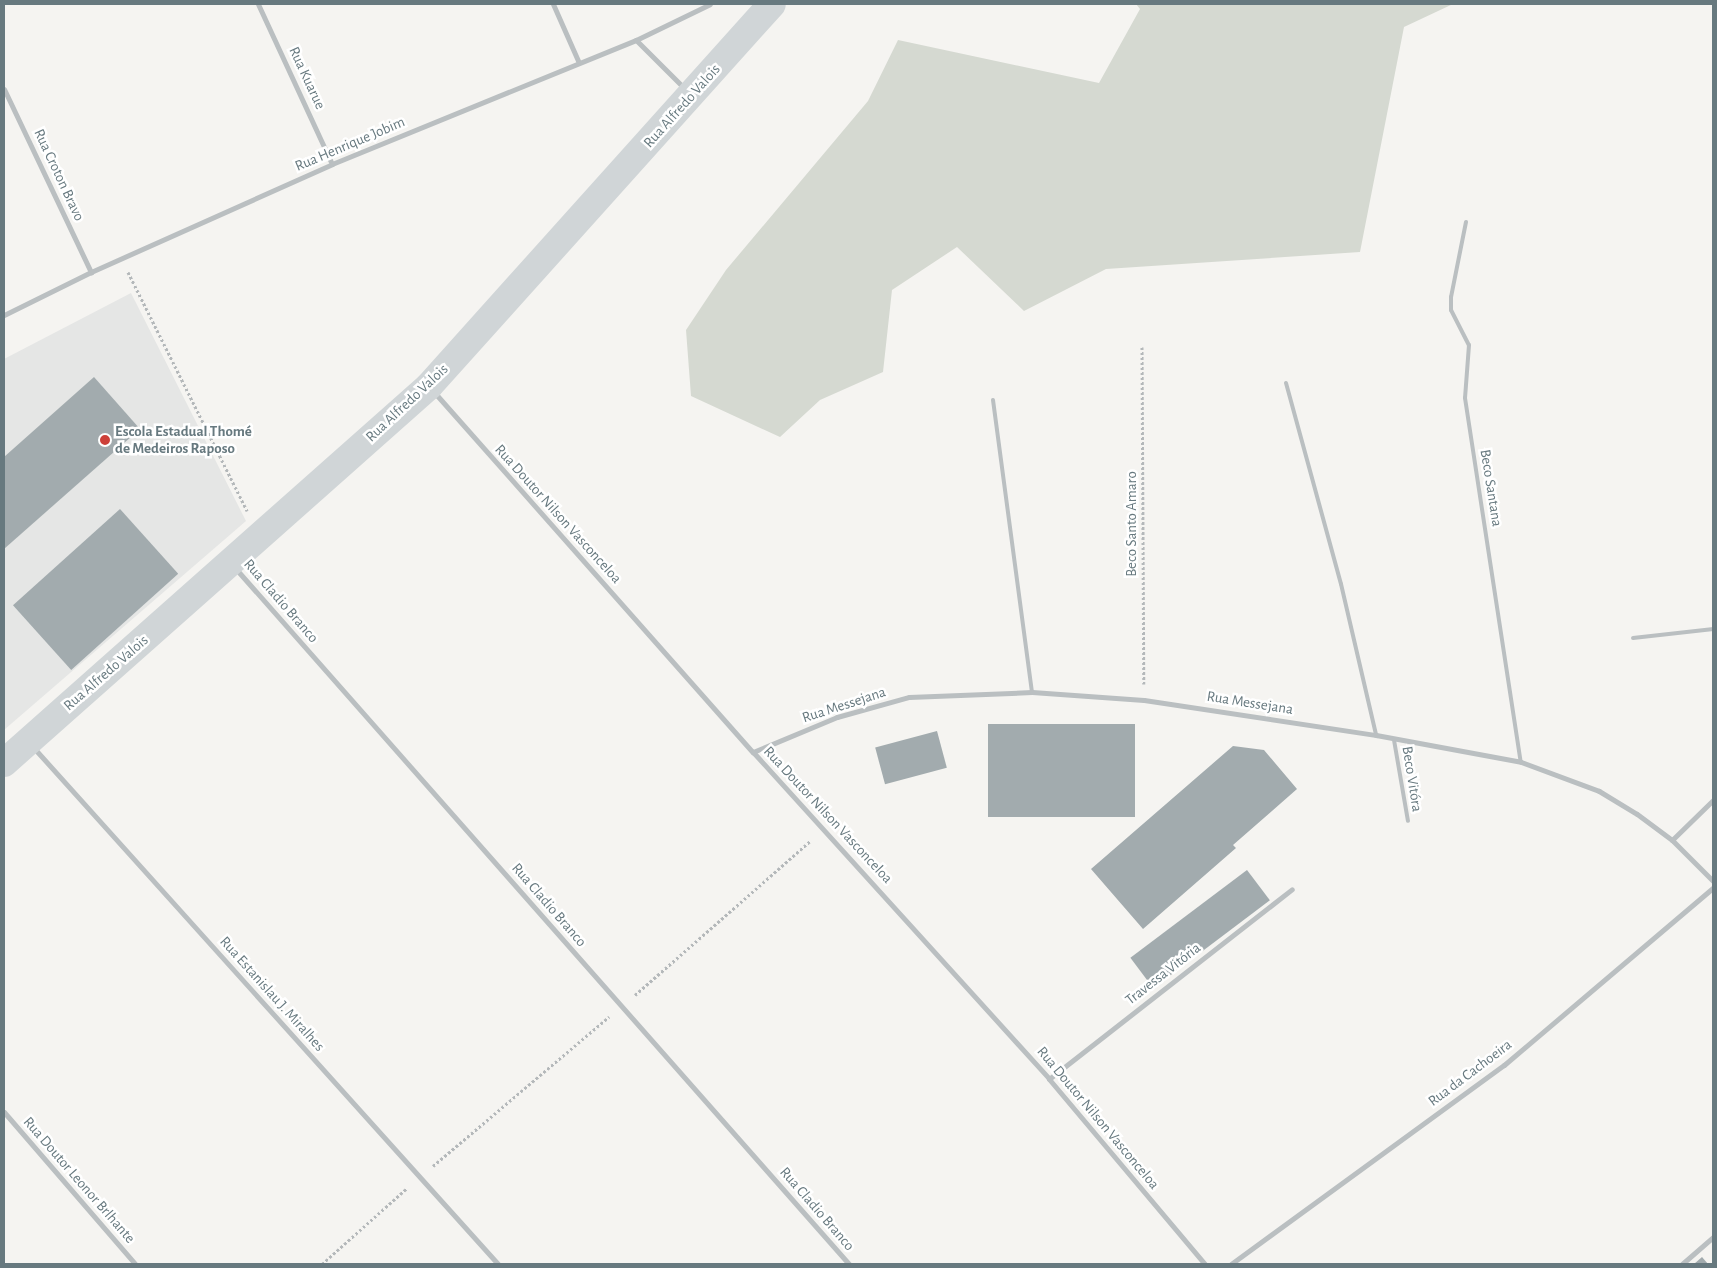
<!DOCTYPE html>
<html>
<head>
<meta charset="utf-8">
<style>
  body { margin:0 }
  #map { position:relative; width:1717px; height:1268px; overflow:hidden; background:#f5f4f1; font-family:"Alegreya Sans",sans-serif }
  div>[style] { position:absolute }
  .built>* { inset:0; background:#e5e6e5 }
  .green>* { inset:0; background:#d5d9d1 }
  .building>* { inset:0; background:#a2abae; transform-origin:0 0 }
  .path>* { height:3px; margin-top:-1.5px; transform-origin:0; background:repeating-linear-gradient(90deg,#b4b8ba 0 2.5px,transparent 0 5px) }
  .lane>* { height:4px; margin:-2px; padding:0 2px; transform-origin:2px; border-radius:2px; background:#babfc1 }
  .street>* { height:5px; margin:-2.5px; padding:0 2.5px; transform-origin:2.5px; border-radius:2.5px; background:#babfc1 }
  .secondary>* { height:28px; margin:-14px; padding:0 14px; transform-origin:14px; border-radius:14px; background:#d0d5d7 }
  .dots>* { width:14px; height:14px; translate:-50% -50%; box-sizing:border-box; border:2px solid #fff; border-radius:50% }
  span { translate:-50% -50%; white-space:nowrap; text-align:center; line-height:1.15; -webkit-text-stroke:5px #fff; paint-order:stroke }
  .street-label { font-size:15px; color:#67797f }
  .poi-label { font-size:15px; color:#67797f; font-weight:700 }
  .left { translate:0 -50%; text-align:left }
  .frame { position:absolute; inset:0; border:5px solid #67797f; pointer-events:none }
</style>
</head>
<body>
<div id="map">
  <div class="built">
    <div style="clip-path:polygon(131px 293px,246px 521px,4px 730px,4px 359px)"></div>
  </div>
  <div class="green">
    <div style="clip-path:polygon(1136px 4px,1453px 4px,1404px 27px,1360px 252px,1106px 269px,1024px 311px,957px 247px,892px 290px,883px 372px,820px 400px,780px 437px,691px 396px,686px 330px,726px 270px,868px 101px,898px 40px,1099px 83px,1140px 9px)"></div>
  </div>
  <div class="building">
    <div style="clip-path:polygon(94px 377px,140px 429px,4px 549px,4px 457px)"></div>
    <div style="left:120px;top:509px;width:87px;height:144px;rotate:48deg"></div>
    <div style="left:1135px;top:724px;width:93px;height:147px;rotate:90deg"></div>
    <div style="left:937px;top:731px;width:38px;height:64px;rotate:75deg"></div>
    <div style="clip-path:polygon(1233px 746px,1264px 750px,1297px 789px,1233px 845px,1236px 848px,1143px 929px,1091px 869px)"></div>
    <div style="left:1247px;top:870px;width:38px;height:146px;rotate:53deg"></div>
    <div style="clip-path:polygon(1702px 1257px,1708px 1264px,1694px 1264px)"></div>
  </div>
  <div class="path">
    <div style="left:128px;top:272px;width:267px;rotate:63.5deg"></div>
    <div style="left:1142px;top:347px;width:337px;rotate:89.7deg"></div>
    <div style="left:635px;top:995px;width:233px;rotate:-41.3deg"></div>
    <div style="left:433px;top:1166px;width:231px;rotate:-40.3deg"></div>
    <div style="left:322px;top:1264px;width:114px;rotate:-41.8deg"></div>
  </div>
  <div class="lane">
    <div style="left:1466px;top:222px;width:76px;rotate:101.3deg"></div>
    <div style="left:1451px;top:297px;width:13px;rotate:90deg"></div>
    <div style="left:1451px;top:310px;width:39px;rotate:63deg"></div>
    <div style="left:1469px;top:345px;width:53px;rotate:94.3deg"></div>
    <div style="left:1465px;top:398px;width:368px;rotate:81.3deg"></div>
    <div style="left:1286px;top:383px;width:208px;rotate:74.7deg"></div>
    <div style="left:1341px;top:584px;width:155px;rotate:76.9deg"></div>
    <div style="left:993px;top:400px;width:295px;rotate:82.4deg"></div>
    <div style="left:1633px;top:638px;width:81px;rotate:-6.4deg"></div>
    <div style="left:1394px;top:740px;width:82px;rotate:80.2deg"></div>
  </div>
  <div class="street">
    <div style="left:258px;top:4px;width:176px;rotate:65.2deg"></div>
    <div style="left:553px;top:4px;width:64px;rotate:66.2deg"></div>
    <div style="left:636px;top:40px;width:68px;rotate:45deg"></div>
    <div style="left:4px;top:89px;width:203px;rotate:64.6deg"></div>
    <div style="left:4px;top:315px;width:97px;rotate:-26.3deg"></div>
    <div style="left:91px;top:272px;width:264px;rotate:-24.1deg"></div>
    <div style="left:332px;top:164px;width:328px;rotate:-22.2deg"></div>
    <div style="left:636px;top:40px;width:82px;rotate:-25.9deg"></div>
    <div style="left:434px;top:392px;width:481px;rotate:48.5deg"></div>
    <div style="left:753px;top:752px;width:441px;rotate:47.8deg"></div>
    <div style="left:1049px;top:1079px;width:242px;rotate:49.9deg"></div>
    <div style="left:236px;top:569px;width:927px;rotate:48.59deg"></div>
    <div style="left:33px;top:747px;width:695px;rotate:48.03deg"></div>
    <div style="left:753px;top:752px;width:91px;rotate:-22.6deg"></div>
    <div style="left:837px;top:717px;width:75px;rotate:-15.5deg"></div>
    <div style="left:909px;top:697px;width:123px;rotate:-2.3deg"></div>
    <div style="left:1032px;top:692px;width:112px;rotate:4.1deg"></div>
    <div style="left:1144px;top:700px;width:235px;rotate:8.6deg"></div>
    <div style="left:1376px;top:735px;width:147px;rotate:10.5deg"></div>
    <div style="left:1521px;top:762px;width:83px;rotate:20.4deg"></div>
    <div style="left:1599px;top:791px;width:44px;rotate:31.2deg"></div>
    <div style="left:1637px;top:814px;width:44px;rotate:36.6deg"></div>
    <div style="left:1672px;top:840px;width:58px;rotate:45deg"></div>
    <div style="left:1672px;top:840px;width:57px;rotate:-44.3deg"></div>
    <div style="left:1049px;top:1079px;width:308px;rotate:-38deg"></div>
    <div style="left:4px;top:1112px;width:201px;rotate:49.2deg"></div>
    <div style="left:1231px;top:1264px;width:338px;rotate:-36.1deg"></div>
    <div style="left:1504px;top:1065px;width:274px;rotate:-40.3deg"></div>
    <div style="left:1682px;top:1264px;width:41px;rotate:-41.1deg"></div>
  </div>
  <div class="secondary">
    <div style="left:4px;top:763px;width:568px;rotate:-41.57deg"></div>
    <div style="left:429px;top:386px;width:513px;rotate:-48.08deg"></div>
  </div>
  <div class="dots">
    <div style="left:105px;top:440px;background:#cd4039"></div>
  </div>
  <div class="street-label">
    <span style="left:307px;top:78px;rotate:65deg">Rua Kuarue</span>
    <span style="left:682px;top:106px;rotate:-48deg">Rua Alfredo Valois</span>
    <span style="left:350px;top:144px;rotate:-23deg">Rua Henrique Jobim</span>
    <span style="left:59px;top:175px;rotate:65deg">Rua Croton Bravo</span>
    <span style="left:407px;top:403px;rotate:-43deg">Rua Alfredo Valois</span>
    <span style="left:1491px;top:488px;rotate:81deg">Beco Santana</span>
    <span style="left:558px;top:514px;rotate:48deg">Rua Doutor Nilson Vasconceloa</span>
    <span style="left:1132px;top:524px;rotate:-90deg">Beco Santo Amaro</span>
    <span style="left:281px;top:601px;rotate:49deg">Rua Cladio Branco</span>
    <span style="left:106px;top:673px;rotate:-41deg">Rua Alfredo Valois</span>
    <span style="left:1250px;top:703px;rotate:9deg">Rua Messejana</span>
    <span style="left:844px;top:705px;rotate:-18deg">Rua Messejana</span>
    <span style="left:1412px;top:779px;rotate:81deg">Beco Vitóra</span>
    <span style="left:828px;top:815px;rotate:47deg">Rua Doutor Nilson Vasconceloa</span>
    <span style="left:549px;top:905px;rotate:49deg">Rua Cladio Branco</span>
    <span style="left:1163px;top:974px;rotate:-38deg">Travessa Vitória</span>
    <span style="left:272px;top:994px;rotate:48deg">Rua Estanislau J. Miralhes</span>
    <span style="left:1470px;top:1073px;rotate:-37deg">Rua da Cachoeira</span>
    <span style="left:1098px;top:1118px;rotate:50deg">Rua Doutor Nilson Vasconceloa</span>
    <span style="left:79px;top:1180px;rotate:49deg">Rua Doutor Leonor Brlhante</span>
    <span style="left:817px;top:1209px;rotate:49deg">Rua Cladio Branco</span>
  </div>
  <div class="poi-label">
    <span class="left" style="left:115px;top:440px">Escola Estadual Thomé<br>de Medeiros Raposo</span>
  </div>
  <div class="frame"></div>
</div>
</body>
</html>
